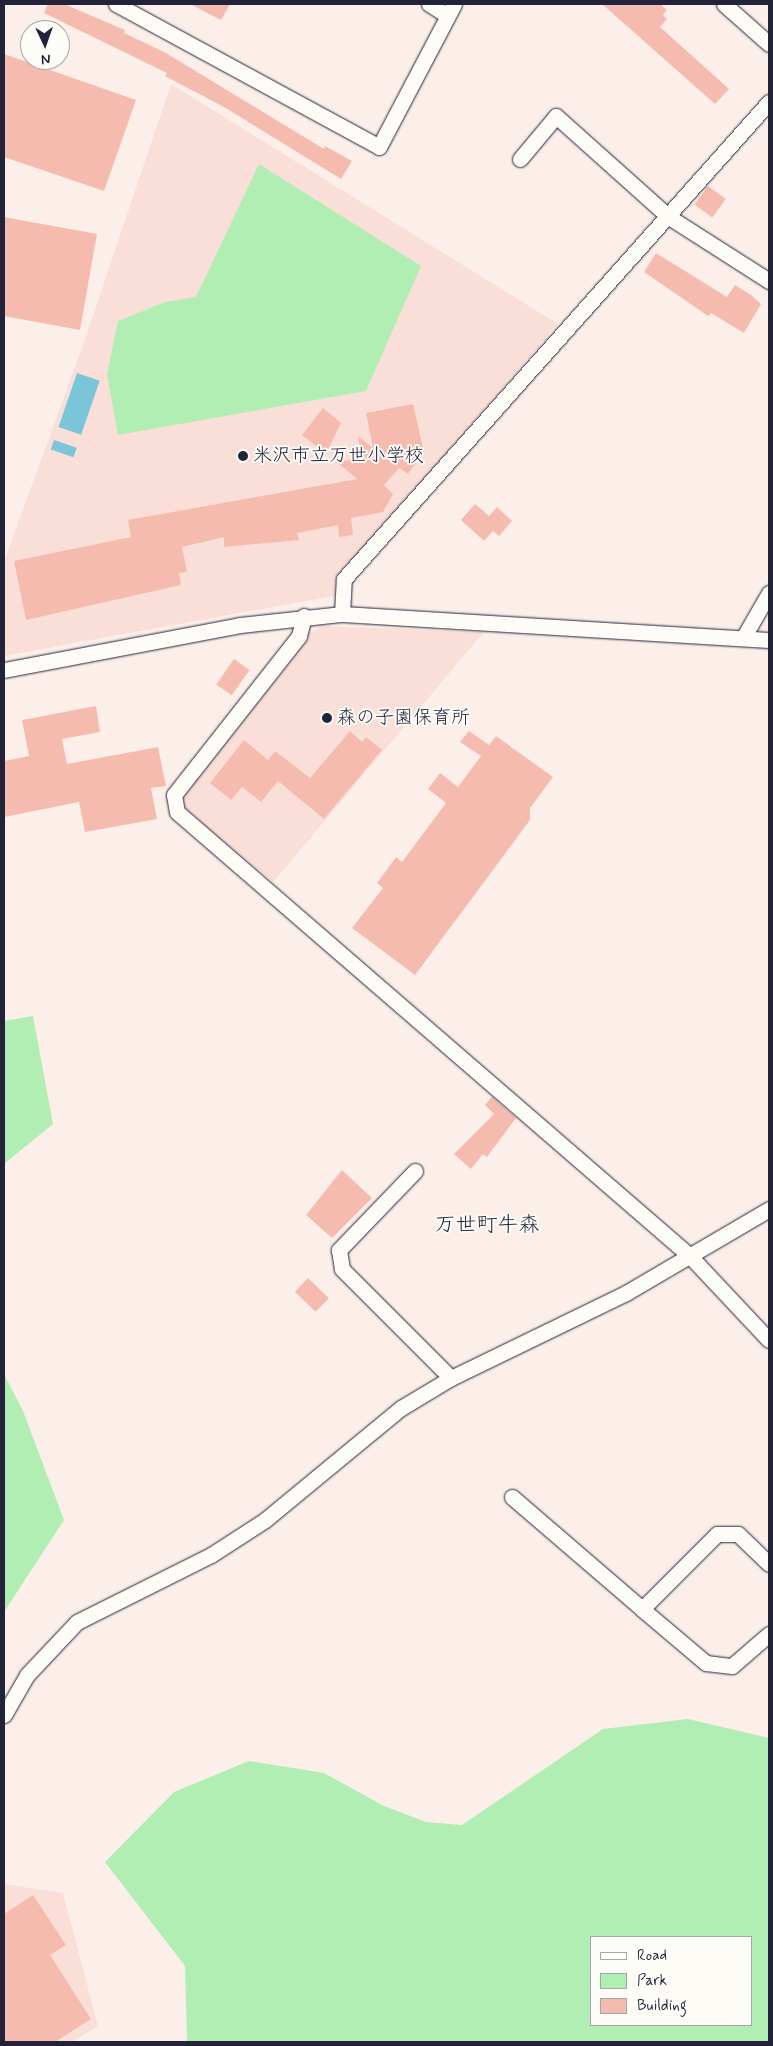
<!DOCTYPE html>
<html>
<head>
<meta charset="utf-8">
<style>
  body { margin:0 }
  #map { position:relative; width:773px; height:2046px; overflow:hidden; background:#fcefe9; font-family:Mynerve,"Klee One",sans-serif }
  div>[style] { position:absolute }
  .built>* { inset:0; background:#fadfd8 }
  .green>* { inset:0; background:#b1eeb4 }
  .water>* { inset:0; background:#7bc5da; transform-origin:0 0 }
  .building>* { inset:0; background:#f6bbaf; transform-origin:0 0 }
  .roads { filter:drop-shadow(0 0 1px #22223b) drop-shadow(0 0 1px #22223b) }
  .minor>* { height:15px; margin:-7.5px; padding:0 7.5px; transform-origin:7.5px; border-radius:7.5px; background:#fdfcf7 }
  .dots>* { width:14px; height:14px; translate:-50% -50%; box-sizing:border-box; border:2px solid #fdfcf7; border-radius:50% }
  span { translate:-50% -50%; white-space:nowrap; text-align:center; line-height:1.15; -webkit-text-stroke:4px #fdfcf7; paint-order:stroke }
  .poi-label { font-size:19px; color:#22223b }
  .left { translate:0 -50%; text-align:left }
  .quarter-label { font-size:21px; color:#22223b }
  .frame { position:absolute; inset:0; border:5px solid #22223b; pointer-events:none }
  .legend { position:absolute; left:590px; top:1936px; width:162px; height:90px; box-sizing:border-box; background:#fdfcf7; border:1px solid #a5a5ac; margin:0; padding:6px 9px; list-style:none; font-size:15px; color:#22223b }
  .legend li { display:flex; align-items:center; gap:10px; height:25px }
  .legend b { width:25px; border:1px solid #a5a5ac }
  .north { position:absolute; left:20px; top:20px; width:50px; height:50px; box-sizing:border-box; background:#fdfcf7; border:1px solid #a5a5ac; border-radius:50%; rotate:177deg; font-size:14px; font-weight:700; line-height:20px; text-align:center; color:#22223b }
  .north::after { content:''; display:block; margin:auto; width:18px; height:22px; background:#22223b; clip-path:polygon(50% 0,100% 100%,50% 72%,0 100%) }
</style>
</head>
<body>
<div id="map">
  <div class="built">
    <div style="clip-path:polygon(171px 84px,558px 324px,340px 577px,339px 595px,4px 656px,4px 561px,82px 348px)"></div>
    <div style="clip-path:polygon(322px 626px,484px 632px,273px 882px,182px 807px,181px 800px,304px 636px)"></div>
    <div style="clip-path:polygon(4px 1884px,63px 1893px,98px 2026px,72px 2042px,4px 2042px)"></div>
  </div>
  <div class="green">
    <div style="clip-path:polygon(259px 164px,421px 266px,366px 391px,118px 435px,107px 374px,118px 321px,165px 302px,196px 297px)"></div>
    <div style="clip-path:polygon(33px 1016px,53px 1124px,4px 1164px,4px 1021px)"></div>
    <div style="clip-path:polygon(4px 1374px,23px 1411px,64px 1520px,4px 1612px)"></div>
    <div style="clip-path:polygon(evenodd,688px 1719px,769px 1738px,769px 2042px,187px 2042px,185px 1966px,105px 1862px,174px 1792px,249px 1761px,324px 1773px,384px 1806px,426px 1822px,462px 1825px,603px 1729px,688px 1719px,752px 1937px,752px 2025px,592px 2025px,592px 1937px,752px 1937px)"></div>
  </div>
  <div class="water">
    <div style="left:77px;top:373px;width:24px;height:57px;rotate:19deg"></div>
    <div style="left:54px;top:440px;width:24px;height:10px;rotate:19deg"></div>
  </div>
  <div class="building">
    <div style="clip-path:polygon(48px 4px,64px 4px,125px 30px,124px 33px,166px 53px,324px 149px,325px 146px,352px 161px,341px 179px,224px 107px,165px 76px,167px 73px,44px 13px)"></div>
    <div style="clip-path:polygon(190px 4px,230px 4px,221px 20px)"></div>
    <div style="clip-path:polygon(602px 4px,660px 4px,667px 10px,663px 15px,667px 19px,660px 27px,729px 89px,715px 104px)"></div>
    <div style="clip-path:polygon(4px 54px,136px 100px,104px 191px,4px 157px)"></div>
    <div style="left:708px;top:186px;width:22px;height:23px;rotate:36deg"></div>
    <div style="clip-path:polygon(4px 217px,97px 234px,80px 330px,4px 316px)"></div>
    <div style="clip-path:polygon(656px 253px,727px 297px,735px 285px,751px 295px,761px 304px,744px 333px,711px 313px,708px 316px,644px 272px)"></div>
    <div style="clip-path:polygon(413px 404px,424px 452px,408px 474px,399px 468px,384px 485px,393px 494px,383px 512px,351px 518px,353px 535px,339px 537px,338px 525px,297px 533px,299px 540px,224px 547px,224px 537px,182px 547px,187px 572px,179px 573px,181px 585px,26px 620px,14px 561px,131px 537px,128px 520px,357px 479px,337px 462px,362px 458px,358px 436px,373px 448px,366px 413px)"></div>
    <div style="clip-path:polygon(323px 408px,341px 423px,326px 454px,302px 435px)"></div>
    <div style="clip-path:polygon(475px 504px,489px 516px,497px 507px,512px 521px,499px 536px,493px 531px,484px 541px,461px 520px)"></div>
    <div style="left:234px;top:659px;width:19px;height:31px;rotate:35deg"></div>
    <div style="clip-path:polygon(96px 706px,100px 732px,62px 739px,67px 764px,158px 747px,166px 786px,151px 788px,157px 819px,85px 832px,79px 802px,4px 817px,4px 761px,29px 756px,22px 720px)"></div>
    <div style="clip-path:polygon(350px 731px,362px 742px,366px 737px,382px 750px,324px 819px,278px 781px,261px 802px,242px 787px,231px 800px,210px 783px,244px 740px,268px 760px,275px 751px,310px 778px)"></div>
    <div style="clip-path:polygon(469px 731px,489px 745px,496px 736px,553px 777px,530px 808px,530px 820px,415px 975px,352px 928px,383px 888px,377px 883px,396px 857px,402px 862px,446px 803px,428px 789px,440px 773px,458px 787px,481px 756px,460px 742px)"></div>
    <div style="clip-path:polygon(492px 1097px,516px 1118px,487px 1157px,483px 1154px,471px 1169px,454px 1154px,494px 1114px,485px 1105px)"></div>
    <div style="clip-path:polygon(342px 1170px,372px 1198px,332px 1238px,306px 1215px)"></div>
    <div style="left:308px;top:1278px;width:29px;height:19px;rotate:44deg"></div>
    <div style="clip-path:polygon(33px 1895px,66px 1945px,50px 1955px,91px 2019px,55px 2042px,4px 2042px,4px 1914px)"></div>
  </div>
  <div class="roads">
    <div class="minor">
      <div style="left:116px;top:4px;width:299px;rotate:28.5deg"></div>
      <div style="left:379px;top:147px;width:161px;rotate:-62.3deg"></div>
      <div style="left:429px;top:4px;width:22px;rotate:32deg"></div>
      <div style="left:724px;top:4px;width:60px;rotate:41.6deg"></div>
      <div style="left:520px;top:159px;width:56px;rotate:-50.1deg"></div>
      <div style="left:556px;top:116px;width:152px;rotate:41.8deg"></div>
      <div style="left:669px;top:217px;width:119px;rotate:32.6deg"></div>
      <div style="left:342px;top:614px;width:35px;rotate:-87deg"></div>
      <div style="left:344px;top:579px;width:639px;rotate:-48.3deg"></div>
      <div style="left:304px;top:616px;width:21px;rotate:104deg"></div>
      <div style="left:299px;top:636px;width:202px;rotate:128.2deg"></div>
      <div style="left:174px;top:795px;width:17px;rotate:80deg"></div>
      <div style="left:177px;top:812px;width:678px;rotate:40.88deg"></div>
      <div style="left:690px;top:1256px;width:115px;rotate:46.8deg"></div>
      <div style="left:743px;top:638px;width:52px;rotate:-60deg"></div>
      <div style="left:4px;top:670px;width:240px;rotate:-10.8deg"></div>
      <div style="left:240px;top:625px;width:103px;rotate:-6.2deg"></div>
      <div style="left:342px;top:614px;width:428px;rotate:3.5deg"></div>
      <div style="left:415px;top:1171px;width:110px;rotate:133.9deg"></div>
      <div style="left:339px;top:1250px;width:19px;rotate:81deg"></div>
      <div style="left:342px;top:1269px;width:154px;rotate:45deg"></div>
      <div style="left:512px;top:1497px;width:172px;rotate:40.7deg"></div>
      <div style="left:642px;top:1609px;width:106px;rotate:-45deg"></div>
      <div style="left:717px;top:1534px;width:21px"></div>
      <div style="left:738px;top:1534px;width:43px;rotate:44.1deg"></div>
      <div style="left:642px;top:1609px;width:84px;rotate:40.2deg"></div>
      <div style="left:706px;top:1663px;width:26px;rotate:7deg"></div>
      <div style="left:732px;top:1666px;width:49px;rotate:-40.9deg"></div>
      <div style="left:4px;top:1715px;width:46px;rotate:-60.1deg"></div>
      <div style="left:27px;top:1675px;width:73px;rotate:-46.7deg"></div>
      <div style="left:77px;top:1622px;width:150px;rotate:-26.6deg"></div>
      <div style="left:211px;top:1555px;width:64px;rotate:-32.9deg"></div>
      <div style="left:265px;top:1520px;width:176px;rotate:-39.5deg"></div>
      <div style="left:401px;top:1408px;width:58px;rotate:-31deg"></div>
      <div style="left:451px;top:1378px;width:195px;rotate:-25.9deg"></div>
      <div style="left:626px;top:1293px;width:166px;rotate:-30.4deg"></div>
    </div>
  </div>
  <div class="dots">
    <div style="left:243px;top:456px;background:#22223b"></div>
    <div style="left:327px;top:718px;background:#22223b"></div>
  </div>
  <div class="poi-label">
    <span class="left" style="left:253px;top:456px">米沢市立万世小学校</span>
    <span class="left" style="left:337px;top:718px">森の子園保育所</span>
  </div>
  <div class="quarter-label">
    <span style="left:487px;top:1225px">万世町牛森</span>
  </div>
  <div class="frame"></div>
  <ul class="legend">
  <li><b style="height:6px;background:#fdfcf7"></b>Road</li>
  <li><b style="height:14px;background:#b1eeb4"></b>Park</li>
  <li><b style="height:14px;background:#f6bbaf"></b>Building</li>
  </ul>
  <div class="north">N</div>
</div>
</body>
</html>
